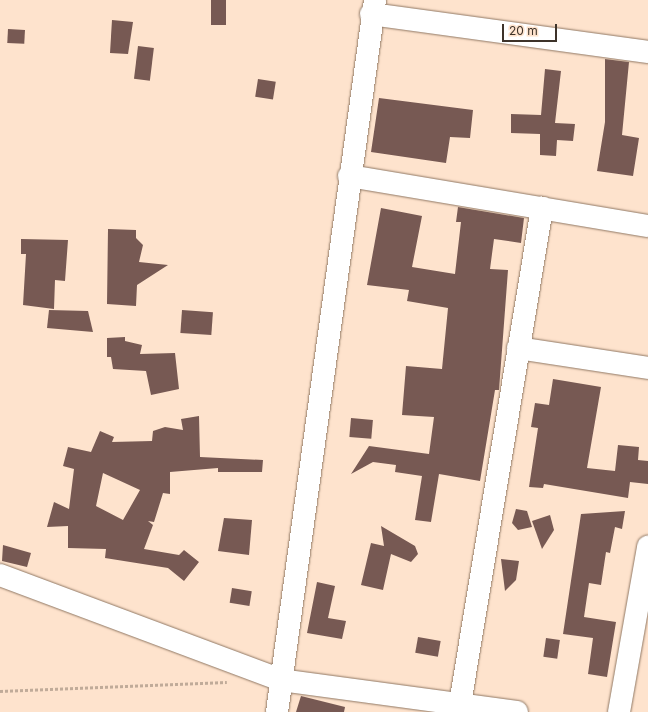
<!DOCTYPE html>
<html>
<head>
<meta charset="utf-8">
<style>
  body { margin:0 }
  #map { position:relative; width:648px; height:712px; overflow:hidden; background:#fee3cd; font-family:Inter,sans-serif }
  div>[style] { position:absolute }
  .building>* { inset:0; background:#775953; transform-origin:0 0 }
  .path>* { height:2.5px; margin-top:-1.25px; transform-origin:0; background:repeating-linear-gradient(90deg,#c0ab99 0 3px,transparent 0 5px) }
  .roads { filter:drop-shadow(0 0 1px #907864) drop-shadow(0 0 1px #907864) }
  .minor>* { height:22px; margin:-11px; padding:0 11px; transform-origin:11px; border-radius:11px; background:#fff }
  span { translate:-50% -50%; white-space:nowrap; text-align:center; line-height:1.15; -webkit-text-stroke:4px #fee3cd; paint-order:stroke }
  .scale { position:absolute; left:502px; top:24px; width:55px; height:18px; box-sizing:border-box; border:2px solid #3d332a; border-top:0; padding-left:5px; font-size:12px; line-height:14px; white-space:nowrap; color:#3d332a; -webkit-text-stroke:3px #fee3cd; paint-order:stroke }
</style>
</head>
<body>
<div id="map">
  <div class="building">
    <div style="left:211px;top:0;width:15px;height:25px"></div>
    <div style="clip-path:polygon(112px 20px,133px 22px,128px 54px,110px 53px)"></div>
    <div style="left:8px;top:29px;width:17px;height:14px;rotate:3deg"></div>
    <div style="left:138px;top:46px;width:16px;height:33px;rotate:7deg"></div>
    <div style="clip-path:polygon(605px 59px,629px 62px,622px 135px,639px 138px,633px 176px,597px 171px,605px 122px)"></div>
    <div style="clip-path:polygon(545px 69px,561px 71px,555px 123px,575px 124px,573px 141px,557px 140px,556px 156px,540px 155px,540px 134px,511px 133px,511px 114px,541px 115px)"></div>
    <div style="left:258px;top:79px;width:18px;height:18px;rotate:9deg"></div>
    <div style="clip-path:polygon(379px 98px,473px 110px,470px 138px,450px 137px,446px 163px,371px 152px)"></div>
    <div style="clip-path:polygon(458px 207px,524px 218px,521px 243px,494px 239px,490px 269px,508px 270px,499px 390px,495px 390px,480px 481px,439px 474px,431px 522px,415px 520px,422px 476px,395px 472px,396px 465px,373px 462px,351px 474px,369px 446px,429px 454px,434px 417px,402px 415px,406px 366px,442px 369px,448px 308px,407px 301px,409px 290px,367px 285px,381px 208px,422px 216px,412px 267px,455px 274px,461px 222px,456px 222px)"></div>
    <div style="clip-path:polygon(108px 229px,136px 230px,136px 238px,143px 245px,139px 262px,168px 265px,137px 285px,136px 306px,107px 304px)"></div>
    <div style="clip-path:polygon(21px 239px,68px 240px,65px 281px,55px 280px,54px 309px,23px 305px,26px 254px,21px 254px)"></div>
    <div style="clip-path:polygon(49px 310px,88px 311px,93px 332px,47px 328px)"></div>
    <div style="left:182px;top:310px;width:31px;height:23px;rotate:4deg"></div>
    <div style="clip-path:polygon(125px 337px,125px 341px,142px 345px,140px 354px,175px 353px,179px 389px,151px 395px,146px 371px,113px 369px,111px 357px,107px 357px,107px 338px)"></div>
    <div style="clip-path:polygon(553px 379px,601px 387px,587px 468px,615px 471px,618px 445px,639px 447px,638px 460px,648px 461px,648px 484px,630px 482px,628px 498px,544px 484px,543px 488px,529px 487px,538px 428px,531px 427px,535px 403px,549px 405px)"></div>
    <div style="clip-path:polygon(evenodd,199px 416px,200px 457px,263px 460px,262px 472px,218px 472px,218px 468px,170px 472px,170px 494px,163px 493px,154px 522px,148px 521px,153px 525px,144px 549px,179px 555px,184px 550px,199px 562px,184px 581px,168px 568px,105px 558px,106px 549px,68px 548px,68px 526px,47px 527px,54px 502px,69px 509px,74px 469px,63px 466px,68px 447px,91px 452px,100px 431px,114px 437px,112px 442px,152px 441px,153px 431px,165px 427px,183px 430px,181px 419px,199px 416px,103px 473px,140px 490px,123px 520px,96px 506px,103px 473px)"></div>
    <div style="left:351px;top:418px;width:22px;height:19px;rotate:5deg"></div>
    <div style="clip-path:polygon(516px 509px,527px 511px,532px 527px,518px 530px,512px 523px)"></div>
    <div style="clip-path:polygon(625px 511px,622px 529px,615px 527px,610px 553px,606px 552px,601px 585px,589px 583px,584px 617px,616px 622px,607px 677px,588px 674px,593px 638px,563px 634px,581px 514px)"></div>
    <div style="clip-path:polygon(550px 515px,554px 530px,542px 549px,532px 521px)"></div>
    <div style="clip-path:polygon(224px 518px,252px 520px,249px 555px,218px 551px)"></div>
    <div style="clip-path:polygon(381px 526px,415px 546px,418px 554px,411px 562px,391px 554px,383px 590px,361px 585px,371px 543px,384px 546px)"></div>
    <div style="clip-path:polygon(3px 545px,31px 553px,27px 567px,2px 561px)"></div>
    <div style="clip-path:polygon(501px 559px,519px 561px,516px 580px,505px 591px)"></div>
    <div style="clip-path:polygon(317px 582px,335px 586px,328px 618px,346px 621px,342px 639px,307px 633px)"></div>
    <div style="left:232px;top:588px;width:20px;height:15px;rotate:9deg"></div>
    <div style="left:418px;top:637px;width:23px;height:16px;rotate:10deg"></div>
    <div style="left:546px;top:638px;width:14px;height:19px;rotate:8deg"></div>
    <div style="clip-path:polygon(301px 696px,345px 707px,344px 712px,296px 712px)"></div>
  </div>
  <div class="path">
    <div style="left:0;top:691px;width:227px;rotate:-2.3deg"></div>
  </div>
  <div class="roads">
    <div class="minor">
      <div style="left:371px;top:14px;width:280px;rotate:7.8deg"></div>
      <div style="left:349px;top:176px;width:303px;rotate:9.5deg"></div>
      <div style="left:518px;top:348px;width:132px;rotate:8.7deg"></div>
      <div style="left:0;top:575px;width:300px;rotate:20.5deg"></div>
      <div style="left:281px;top:680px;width:238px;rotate:7.7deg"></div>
      <div style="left:460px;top:704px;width:503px;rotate:-80.61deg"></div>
      <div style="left:277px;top:712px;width:719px;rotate:-82.16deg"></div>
      <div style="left:619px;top:712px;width:168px;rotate:-80deg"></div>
    </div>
  </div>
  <div class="scale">20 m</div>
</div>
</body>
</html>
